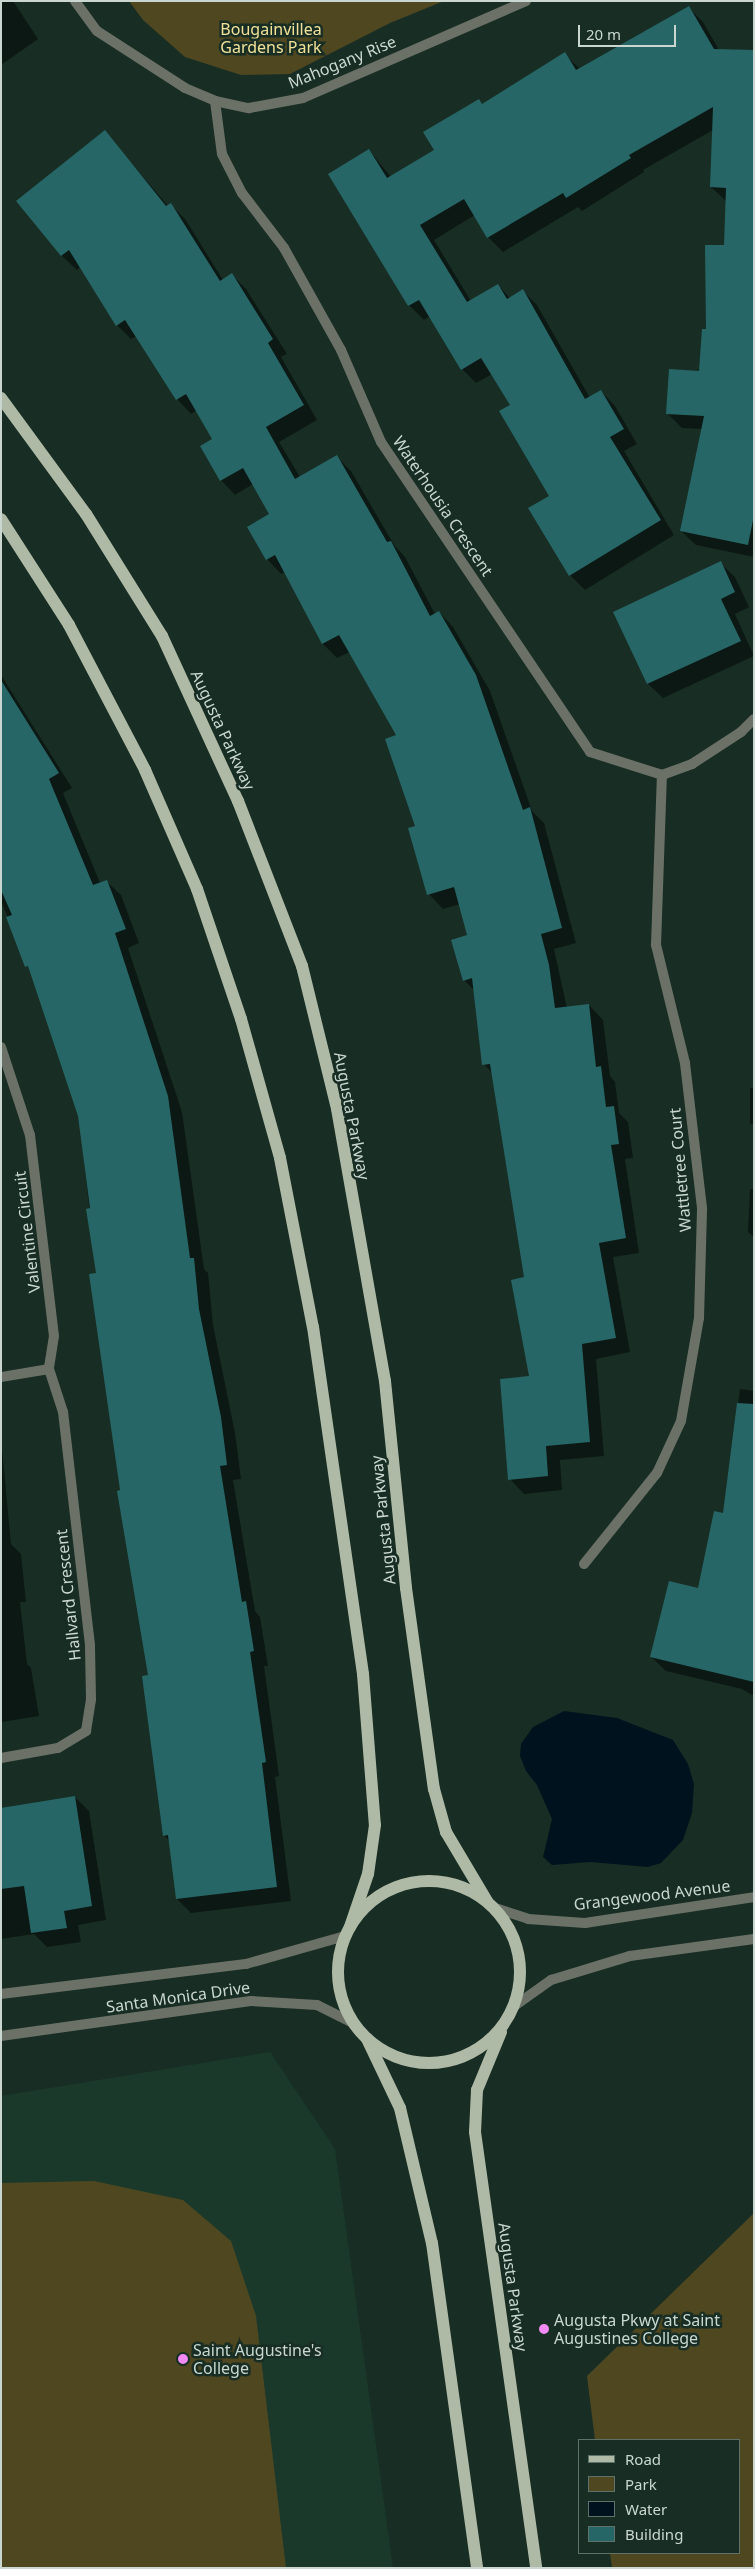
<!DOCTYPE html>
<html>
<head>
<meta charset="utf-8">
<style>
  body { margin:0 }
  #map { position:relative; width:755px; height:2569px; overflow:hidden; background:#182e24; font-family:"Noto Sans",sans-serif }
  div>[style] { position:absolute }
  .built>* { inset:0; background:#1a392b }
  .green>* { inset:0; background:#4f4720 }
  .water>* { inset:0; background:#00121d }
  .shadow>* { inset:0; background:#0007; transform-origin:0 0 }
  .building>* { inset:0; background:#276667 }
  .minor>* { height:10px; margin:-5px; padding:0 5px; transform-origin:5px; border-radius:5px; background:#6c7168 }
  .tertiary>* { height:10px; margin:-5px; padding:0 5px; transform-origin:5px; border-radius:5px; background:#6c7168 }
  .primary>* { height:12px; margin:-6px; padding:0 6px; transform-origin:6px; border-radius:6px; background:#afbaa6 }
  .primary>.ring { margin:-6px; padding:0; box-sizing:content-box; background:none; border:12px solid #afbaa6; border-radius:50% }
  .dots>* { width:14px; height:14px; translate:-50% -50%; box-sizing:border-box; border:2px solid #182e24; border-radius:50% }
  span { translate:-50% -50%; white-space:nowrap; text-align:center; line-height:1.15; -webkit-text-stroke:5px #182e24; paint-order:stroke }
  .park-label { font-size:16px; color:#f1e198 }
  .street-label { font-size:16px; color:#c9d7d0 }
  .poi-label { font-size:16px; color:#c9d7d0 }
  .left { translate:0 -50%; text-align:left }
  .frame { position:absolute; inset:0; border:2px solid #c9d7d0; pointer-events:none }
  .legend { position:absolute; left:578px; top:2439px; width:162px; height:115px; box-sizing:border-box; background:#182e24; border:1px solid #5f7269; margin:0; padding:6px 9px; list-style:none; font-size:15px; color:#c9d7d0 }
  .legend li { display:flex; align-items:center; gap:10px; height:25px }
  .legend b { width:25px; border:1px solid #5f7269 }
  .scale { position:absolute; left:578px; top:25px; width:98px; height:22px; box-sizing:border-box; border:2px solid #c9d7d0; border-top:0; padding-left:6px; font-size:15px; line-height:18px; white-space:nowrap; color:#c9d7d0; -webkit-text-stroke:4px #182e24; paint-order:stroke }
</style>
</head>
<body>
<div id="map">
  <div class="built">
    <div style="clip-path:polygon(270px 2052px,335px 2149px,393px 2568px,1px 2568px,1px 2096px)"></div>
  </div>
  <div class="green">
    <div style="clip-path:polygon(129px 1px,444px 1px,390px 23px,290px 74px,241px 75px,185px 57px,143px 20px)"></div>
    <div style="clip-path:polygon(94px 2181px,183px 2200px,231px 2241px,256px 2316px,286px 2568px,1px 2568px,1px 2183px)"></div>
    <div style="clip-path:polygon(754px 2213px,754px 2568px,612px 2568px,610px 2553px,739px 2553px,739px 2440px,595px 2440px,587px 2376px)"></div>
  </div>
  <div class="water">
    <div style="clip-path:polygon(564px 1711px,617px 1718px,673px 1740px,688px 1764px,694px 1784px,692px 1813px,683px 1840px,661px 1863px,648px 1867px,590px 1862px,552px 1865px,543px 1857px,552px 1819px,537px 1785px,526px 1771px,520px 1756px,521px 1744px,533px 1727px)"></div>
  </div>
  <div class="shadow">
    <div style="clip-path:polygon(1px 1px,13px 1px,38px 39px,1px 65px)"></div>
    <div style="clip-path:polygon(688px 7px,703px 22px,719px 50px,754px 51px,754px 557px,696px 545px,681px 531px,702px 429px,682px 428px,667px 413px,700px 372px,725px 246px,727px 202px,711px 187px,713px 130px,643px 170px,644px 172px,582px 211px,578px 207px,503px 252px,488px 237px,475px 215px,434px 240px,471px 301px,498px 285px,510px 298px,523px 291px,537px 305px,590px 398px,601px 391px,615px 406px,637px 444px,624px 451px,674px 535px,585px 590px,570px 575px,530px 509px,550px 496px,511px 405px,492px 374px,476px 383px,462px 369px,430px 316px,424px 320px,409px 305px,329px 174px,369px 150px,391px 177px,436px 150px,479px 100px,483px 105px,564px 54px,579px 68px)"></div>
    <div style="clip-path:polygon(105px 132px,168px 206px,170px 204px,185px 219px,223px 280px,232px 275px,246px 289px,287px 354px,281px 357px,317px 420px,279px 442px,300px 477px,337px 457px,351px 471px,394px 545px,405px 557px,435px 614px,439px 612px,453px 627px,490px 691px,532px 811px,544px 823px,576px 943px,554px 949px,567px 1008px,589px 1005px,603px 1020px,610px 1076px,615px 1082px,619px 1113px,628px 1122px,633px 1158px,625px 1159px,639px 1253px,613px 1257px,630px 1352px,596px 1359px,604px 1456px,560px 1460px,562px 1490px,524px 1494px,510px 1479px,530px 1377px,525px 1278px,493px 1074px,484px 1064px,475px 991px,464px 980px,468px 936px,460px 904px,443px 909px,429px 894px,398px 736px,350px 652px,337px 658px,323px 644px,285px 572px,281px 574px,267px 559px,271px 515px,253px 484px,235px 495px,221px 480px,214px 440px,197px 410px,191px 414px,177px 399px,137px 336px,131px 339px,117px 325px,80px 267px,77px 270px,62px 256px,18px 201px)"></div>
    <div style="clip-path:polygon(720px 563px,735px 577px,749px 607px,735px 614px,754px 656px,663px 698px,648px 684px,615px 613px)"></div>
    <div style="clip-path:polygon(1px 675px,72px 788px,63px 793px,100px 883px,106px 881px,121px 895px,139px 943px,128px 948px,182px 1112px,204px 1269px,208px 1273px,213px 1325px,235px 1433px,241px 1479px,233px 1480px,255px 1611px,260px 1617px,268px 1666px,264px 1666px,279px 1776px,275px 1777px,291px 1901px,191px 1913px,177px 1899px,170px 1842px,164px 1835px,150px 1676px,121px 1491px,79px 1116px,30px 970px,1px 901px)"></div>
    <div style="left:754px;top:1088px;width:36px;height:4px;rotate:90deg"></div>
    <div style="clip-path:polygon(750px 1189px,754px 1189px,754px 1237px,748px 1232px)"></div>
    <div style="clip-path:polygon(740px 1389px,754px 1391px,754px 1696px,742px 1689px,666px 1671px,651px 1657px,699px 1589px,724px 1514px)"></div>
    <div style="clip-path:polygon(1px 1437px,11px 1544px,21px 1554px,26px 1602px,20px 1602px,27px 1664px,31px 1668px,39px 1716px,1px 1722px)"></div>
    <div style="clip-path:polygon(75px 1797px,89px 1811px,106px 1920px,78px 1925px,81px 1942px,47px 1947px,34px 1934px,1px 1939px,1px 1815px)"></div>
  </div>
  <div class="building">
    <div style="clip-path:polygon(689px 6px,714px 49px,754px 50px,754px 515px,748px 545px,680px 531px,704px 416px,666px 414px,669px 369px,699px 371px,702px 329px,706px 329px,705px 245px,724px 245px,726px 188px,710px 187px,713px 107px,629px 155px,631px 158px,566px 198px,563px 193px,487px 238px,464px 199px,420px 225px,467px 302px,498px 284px,507px 299px,523px 289px,585px 399px,601px 390px,624px 429px,610px 437px,661px 520px,569px 576px,528px 508px,549px 496px,499px 411px,510px 405px,481px 358px,461px 370px,419px 300px,408px 306px,328px 174px,369px 149px,387px 178px,434px 150px,423px 132px,479px 99px,482px 104px,565px 52px,576px 70px)"></div>
    <div style="clip-path:polygon(105px 130px,166px 206px,171px 203px,220px 281px,232px 273px,273px 339px,268px 343px,304px 405px,266px 427px,295px 479px,337px 455px,387px 542px,391px 541px,430px 616px,439px 611px,476px 675px,523px 810px,530px 807px,562px 928px,541px 934px,549px 965px,555px 1008px,589px 1004px,596px 1067px,601px 1066px,606px 1107px,614px 1106px,619px 1144px,611px 1145px,626px 1238px,599px 1243px,616px 1338px,582px 1344px,590px 1442px,546px 1446px,548px 1476px,508px 1480px,500px 1379px,529px 1376px,511px 1280px,524px 1277px,490px 1064px,482px 1065px,472px 978px,463px 981px,451px 940px,467px 935px,454px 887px,427px 895px,408px 828px,415px 826px,385px 739px,396px 735px,339px 635px,322px 644px,275px 555px,266px 560px,247px 527px,269px 514px,243px 468px,220px 481px,200px 446px,212px 439px,186px 394px,176px 400px,125px 320px,116px 326px,69px 250px,61px 256px,16px 201px)"></div>
    <div style="clip-path:polygon(721px 561px,735px 592px,721px 599px,741px 641px,647px 684px,613px 612px)"></div>
    <div style="clip-path:polygon(1px 680px,59px 773px,49px 779px,93px 885px,107px 880px,126px 929px,115px 933px,168px 1096px,190px 1258px,194px 1258px,199px 1309px,221px 1417px,227px 1465px,220px 1466px,242px 1602px,246px 1601px,254px 1651px,250px 1652px,266px 1762px,262px 1763px,277px 1887px,176px 1899px,168px 1835px,163px 1836px,142px 1676px,148px 1675px,117px 1491px,120px 1490px,89px 1274px,96px 1273px,86px 1209px,90px 1208px,78px 1116px,28px 966px,25px 967px,6px 917px,12px 915px,1px 890px)"></div>
    <div style="clip-path:polygon(737px 1403px,754px 1404px,754px 1682px,650px 1657px,669px 1581px,698px 1588px,714px 1511px,723px 1513px)"></div>
    <div style="clip-path:polygon(75px 1796px,92px 1906px,64px 1911px,67px 1928px,31px 1933px,24px 1886px,1px 1889px,1px 1808px)"></div>
  </div>
  <div class="minor">
    <div style="left:75px;top:1px;width:37px;rotate:54deg"></div>
    <div style="left:97px;top:31px;width:105px;rotate:32.9deg"></div>
    <div style="left:185px;top:88px;width:33px;rotate:23deg"></div>
    <div style="left:215px;top:101px;width:35px;rotate:12deg"></div>
    <div style="left:249px;top:108px;width:55px;rotate:-10.5deg"></div>
    <div style="left:303px;top:98px;width:243px;rotate:-23.5deg"></div>
    <div style="left:215px;top:101px;width:53px;rotate:82.5deg"></div>
    <div style="left:222px;top:154px;width:44px;rotate:62.9deg"></div>
    <div style="left:242px;top:193px;width:69px;rotate:52.6deg"></div>
    <div style="left:284px;top:248px;width:117px;rotate:60.8deg"></div>
    <div style="left:341px;top:350px;width:100px;rotate:66.5deg"></div>
    <div style="left:381px;top:442px;width:374px;rotate:56deg"></div>
    <div style="left:590px;top:752px;width:76px;rotate:17.7deg"></div>
    <div style="left:662px;top:775px;width:32px;rotate:-20deg"></div>
    <div style="left:692px;top:764px;width:59px;rotate:-33.1deg"></div>
    <div style="left:741px;top:732px;width:18px;rotate:-45deg"></div>
    <div style="left:1px;top:1047px;width:93px;rotate:71.8deg"></div>
    <div style="left:30px;top:1135px;width:202px;rotate:83.2deg"></div>
    <div style="left:54px;top:1336px;width:33px;rotate:99deg"></div>
    <div style="left:49px;top:1369px;width:49px;rotate:170.5deg"></div>
    <div style="left:584px;top:1564px;width:117px;rotate:-51.3deg"></div>
    <div style="left:657px;top:1473px;width:57px;rotate:-65.2deg"></div>
    <div style="left:681px;top:1421px;width:105px;rotate:-80.1deg"></div>
    <div style="left:699px;top:1318px;width:110px;rotate:-88.4deg"></div>
    <div style="left:702px;top:1208px;width:146px;rotate:-96.7deg"></div>
    <div style="left:685px;top:1063px;width:122px;rotate:-103.8deg"></div>
    <div style="left:656px;top:945px;width:170px;rotate:-88deg"></div>
    <div style="left:1px;top:1758px;width:58px;rotate:-10deg"></div>
    <div style="left:58px;top:1748px;width:33px;rotate:-31deg"></div>
    <div style="left:86px;top:1731px;width:32px;rotate:-81deg"></div>
    <div style="left:91px;top:1699px;width:54px;rotate:-91.1deg"></div>
    <div style="left:90px;top:1645px;width:235px;rotate:-96.6deg"></div>
    <div style="left:63px;top:1412px;width:45px;rotate:-108deg"></div>
  </div>
  <div class="tertiary">
    <div style="left:495px;top:1908px;width:35px;rotate:18deg"></div>
    <div style="left:528px;top:1919px;width:57px;rotate:4deg"></div>
    <div style="left:585px;top:1923px;width:171px;rotate:-8.7deg"></div>
    <div style="left:1px;top:1994px;width:247px;rotate:-7deg"></div>
    <div style="left:246px;top:1964px;width:103px;rotate:-15.8deg"></div>
    <div style="left:513px;top:2007px;width:47px;rotate:-35.4deg"></div>
    <div style="left:551px;top:1980px;width:83px;rotate:-16.9deg"></div>
    <div style="left:630px;top:1956px;width:125px;rotate:-7.8deg"></div>
    <div style="left:1px;top:2036px;width:252px;rotate:-8deg"></div>
    <div style="left:251px;top:2001px;width:66px;rotate:3.5deg"></div>
    <div style="left:317px;top:2005px;width:42px;rotate:26.6deg"></div>
  </div>
  <div class="primary">
    <div style="left:1px;top:398px;width:144px;rotate:53.8deg"></div>
    <div style="left:86px;top:514px;width:144px;rotate:58.1deg"></div>
    <div style="left:162px;top:636px;width:182px;rotate:65.3deg"></div>
    <div style="left:238px;top:801px;width:177px;rotate:68.8deg"></div>
    <div style="left:302px;top:966px;width:147px;rotate:76.2deg"></div>
    <div style="left:337px;top:1109px;width:276px;rotate:80deg"></div>
    <div style="left:385px;top:1381px;width:208px;rotate:84.2deg"></div>
    <div style="left:406px;top:1588px;width:203px;rotate:82.1deg"></div>
    <div style="left:434px;top:1789px;width:45px;rotate:74.4deg"></div>
    <div style="left:446px;top:1832px;width:80px;rotate:59.3deg"></div>
    <div style="left:1px;top:519px;width:126px;rotate:57.3deg"></div>
    <div style="left:69px;top:625px;width:164px;rotate:62.3deg"></div>
    <div style="left:145px;top:770px;width:130px;rotate:66.4deg"></div>
    <div style="left:197px;top:889px;width:137px;rotate:71.3deg"></div>
    <div style="left:241px;top:1019px;width:144px;rotate:74.3deg"></div>
    <div style="left:280px;top:1158px;width:172px;rotate:79deg"></div>
    <div style="left:313px;top:1327px;width:351px;rotate:81.8deg"></div>
    <div style="left:363px;top:1674px;width:151px;rotate:85.5deg"></div>
    <div style="left:375px;top:1825px;width:49px;rotate:98.1deg"></div>
    <div style="left:368px;top:1874px;width:56px;rotate:108.8deg"></div>
    <div class="ring" style="left:338px;top:1881px;width:170px;height:170px"></div>
    <div style="left:501px;top:2032px;width:63px;rotate:112.5deg"></div>
    <div style="left:477px;top:2090px;width:42px;rotate:92.7deg"></div>
    <div style="left:475px;top:2132px;width:440px;rotate:82deg"></div>
    <div style="left:367px;top:2039px;width:76px;rotate:64.4deg"></div>
    <div style="left:400px;top:2108px;width:139px;rotate:76.7deg"></div>
    <div style="left:432px;top:2243px;width:328px;rotate:82.1deg"></div>
  </div>
  <div class="dots">
    <div style="left:544px;top:2329px;background:#f18af4"></div>
    <div style="left:183px;top:2359px;background:#f18af4"></div>
  </div>
  <div class="park-label">
    <span style="left:271px;top:38px">Bougainvillea<br>Gardens Park</span>
  </div>
  <div class="street-label">
    <span style="left:342px;top:62px;rotate:-22deg">Mahogany Rise</span>
    <span style="left:443px;top:506px;rotate:56deg">Waterhousia Crescent</span>
    <span style="left:223px;top:730px;rotate:65deg">Augusta Parkway</span>
    <span style="left:352px;top:1116px;rotate:79deg">Augusta Parkway</span>
    <span style="left:680px;top:1170px;rotate:-95deg">Wattletree Court</span>
    <span style="left:27px;top:1232px;rotate:-97deg">Valentine Circuit</span>
    <span style="left:383px;top:1520px;rotate:-96deg">Augusta Parkway</span>
    <span style="left:68px;top:1595px;rotate:-96deg">Hallvard Crescent</span>
    <span style="left:652px;top:1895px;rotate:-7deg">Grangewood Avenue</span>
    <span style="left:178px;top:1997px;rotate:-8deg">Santa Monica Drive</span>
    <span style="left:513px;top:2287px;rotate:82deg">Augusta Parkway</span>
  </div>
  <div class="poi-label">
    <span class="left" style="left:554px;top:2329px">Augusta Pkwy at Saint<br>Augustines College</span>
    <span class="left" style="left:193px;top:2359px">Saint Augustine's<br>College</span>
  </div>
  <div class="frame"></div>
  <ul class="legend">
  <li><b style="height:6px;background:#afbaa6"></b>Road</li>
  <li><b style="height:14px;background:#4f4720"></b>Park</li>
  <li><b style="height:14px;background:#00121d"></b>Water</li>
  <li><b style="height:14px;background:#276667"></b>Building</li>
  </ul>
  <div class="scale">20 m</div>
</div>
</body>
</html>
